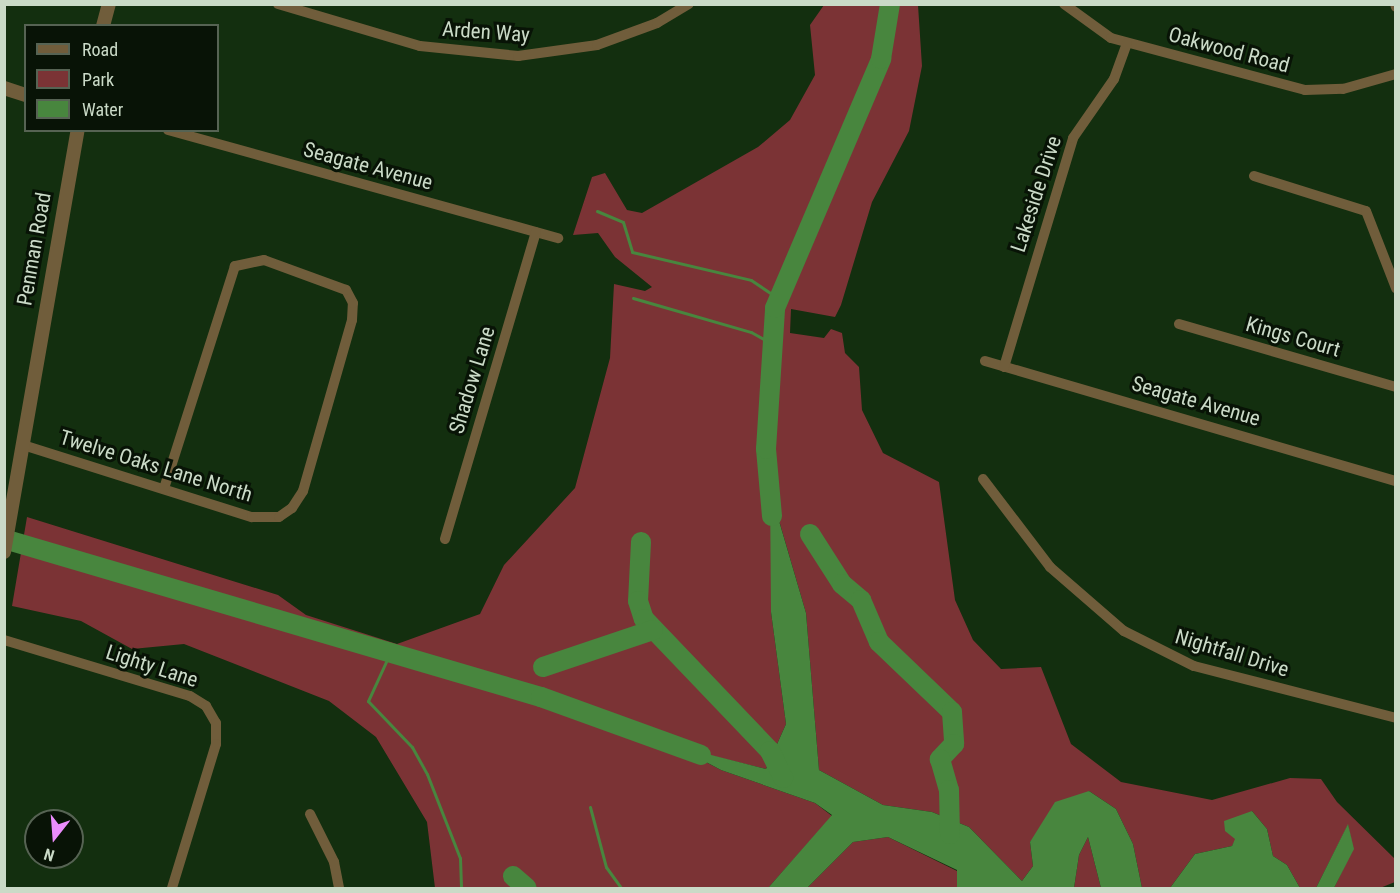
<!DOCTYPE html>
<html>
<head>
<meta charset="utf-8">
<style>
  body { margin:0 }
  #map { position:relative; width:1400px; height:893px; overflow:hidden; background:#132f0f; font-family:"Roboto Condensed",sans-serif }
  div>[style] { position:absolute }
  .green>* { inset:0; background:#7b3335 }
  .water>* { inset:0; background:#48863e }
  .stream>* { height:3px; margin:-1.5px; padding:0 1.5px; transform-origin:1.5px; border-radius:1.5px; background:#48863e }
  .river>* { height:20px; margin:-10px; padding:0 10px; transform-origin:10px; border-radius:10px; background:#48863e }
  .minor>* { height:10px; margin:-5px; padding:0 5px; transform-origin:5px; border-radius:5px; background:#705d3b }
  .tertiary>* { height:14px; margin:-7px; padding:0 7px; transform-origin:7px; border-radius:7px; background:#705d3b }
  span { translate:-50% -50%; white-space:nowrap; text-align:center; line-height:1.15; -webkit-text-stroke:6px #081306; paint-order:stroke }
  .street-label { font-size:21px; color:#cadac7 }
  .frame { position:absolute; inset:0; border:6px solid #cadac7; pointer-events:none }
  .legend { position:absolute; left:24px; top:24px; width:195px; height:108px; box-sizing:border-box; background:#081306; border:2px solid #566353; margin:0; padding:8px 10px; list-style:none; font-size:18px; color:#cadac7 }
  .legend li { display:flex; align-items:center; gap:12px; height:30px }
  .legend b { width:30px; border:2px solid #566353 }
  .north { position:absolute; left:24px; top:809px; width:60px; height:60px; box-sizing:border-box; background:#081306; border:2px solid #566353; border-radius:50%; rotate:197deg; font-size:16px; font-weight:700; line-height:24px; text-align:center; color:#cadac7 }
  .north::after { content:''; display:block; margin:auto; width:21px; height:27px; background:#eb8dfc; clip-path:polygon(50% 0,100% 100%,50% 72%,0 100%) }
</style>
</head>
<body>
<div id="map">
  <div class="green">
    <div style="clip-path:polygon(824px 5px,918px 5px,922px 66px,909px 131px,872px 202px,841px 305px,835px 317px,791px 309px,790px 333px,824px 338px,831px 329px,842px 333px,845px 353px,859px 367px,862px 410px,883px 453px,939px 482px,955px 600px,973px 640px,1001px 669px,1041px 667px,1071px 744px,1121px 782px,1212px 800px,1290px 778px,1321px 779px,1337px 802px,1395px 859px,1395px 882px,1380px 888px,1334px 888px,1353px 849px,1348px 825px,1316px 888px,1300px 888px,1287px 865px,1273px 856px,1267px 829px,1252px 811px,1232px 846px,1195px 854px,1170px 888px,1142px 888px,1133px 844px,1116px 809px,1089px 791px,1030px 842px,1033px 866px,1022px 881px,969px 827px,932px 812px,883px 805px,819px 770px,806px 613px,771px 493px,771px 612px,786px 724px,766px 769px,679px 748px,721px 770px,815px 803px,832px 816px,768px 888px,435px 888px,427px 822px,376px 737px,329px 701px,184px 644px,132px 649px,81px 621px,12px 606px,27px 517px,278px 595px,306px 615px,397px 644px,480px 614px,504px 565px,575px 488px,610px 358px,614px 284px,645px 291px,652px 287px,615px 257px,598px 233px,573px 235px,592px 177px,605px 173px,627px 210px,642px 213px,758px 147px,790px 120px,815px 75px,810px 25px)"></div>
    <div style="clip-path:polygon(888px 837px,957px 871px,957px 888px,807px 888px,853px 842px)"></div>
    <div style="clip-path:polygon(1088px 837px,1101px 888px,1074px 888px,1079px 855px)"></div>
  </div>
  <div class="water">
    <div style="clip-path:polygon(770px 490px,806px 613px,819px 770px,883px 805px,932px 812px,969px 827px,1022px 881px,1033px 866px,1030px 842px,1055px 802px,1089px 791px,1116px 809px,1133px 844px,1142px 888px,1101px 888px,1088px 837px,1079px 855px,1074px 888px,957px 888px,957px 870px,888px 837px,853px 842px,807px 888px,768px 888px,832px 815px,815px 803px,721px 770px,676px 746px,766px 769px,786px 724px,771px 612px)"></div>
    <div style="clip-path:polygon(1252px 811px,1267px 829px,1273px 856px,1287px 865px,1300px 888px,1170px 888px,1195px 854px,1232px 846px,1235px 839px,1225px 831px,1224px 821px)"></div>
    <div style="clip-path:polygon(1348px 824px,1354px 849px,1334px 888px,1316px 888px)"></div>
  </div>
  <div class="stream">
    <div style="left:597px;top:211px;width:28px;rotate:23deg"></div>
    <div style="left:623px;top:222px;width:31px;rotate:73deg"></div>
    <div style="left:632px;top:252px;width:122px;rotate:13.2deg"></div>
    <div style="left:751px;top:280px;width:34px;rotate:34deg"></div>
    <div style="left:633px;top:298px;width:123px;rotate:16.1deg"></div>
    <div style="left:751px;top:332px;width:25px;rotate:29deg"></div>
    <div style="left:390px;top:653px;width:53px;rotate:114.6deg"></div>
    <div style="left:368px;top:701px;width:64px;rotate:46.3deg"></div>
    <div style="left:412px;top:747px;width:31px;rotate:61deg"></div>
    <div style="left:427px;top:774px;width:90px;rotate:68.6deg"></div>
    <div style="left:460px;top:858px;width:30px;rotate:88deg"></div>
    <div style="left:590px;top:807px;width:62px;rotate:75.1deg"></div>
    <div style="left:606px;top:867px;width:26px;rotate:54deg"></div>
  </div>
  <div class="river">
    <div style="left:772px;top:516px;width:67px;rotate:-95.1deg"></div>
    <div style="left:766px;top:449px;width:141px;rotate:-86.3deg"></div>
    <div style="left:775px;top:308px;width:271px;rotate:-66.9deg"></div>
    <div style="left:881px;top:59px;width:56px;rotate:-80.7deg"></div>
    <div style="left:810px;top:534px;width:59px;rotate:57.4deg"></div>
    <div style="left:842px;top:584px;width:25px;rotate:40deg"></div>
    <div style="left:861px;top:600px;width:46px;rotate:66.8deg"></div>
    <div style="left:879px;top:642px;width:101px;rotate:43.8deg"></div>
    <div style="left:952px;top:712px;width:32px;rotate:86deg"></div>
    <div style="left:954px;top:744px;width:21px;rotate:133deg"></div>
    <div style="left:940px;top:759px;width:32px;rotate:74deg"></div>
    <div style="left:949px;top:790px;width:44px;rotate:88.7deg"></div>
    <div style="left:4px;top:539px;width:560px;rotate:16.4deg"></div>
    <div style="left:541px;top:697px;width:170px;rotate:19.9deg"></div>
    <div style="left:641px;top:542px;width:59px;rotate:92.9deg"></div>
    <div style="left:638px;top:601px;width:19px;rotate:72deg"></div>
    <div style="left:644px;top:619px;width:182px;rotate:46.3deg"></div>
    <div style="left:770px;top:751px;width:30px;rotate:64deg"></div>
    <div style="left:543px;top:667px;width:116px;rotate:-18.6deg"></div>
    <div style="left:513px;top:876px;width:18px;rotate:41deg"></div>
  </div>
  <div class="minor">
    <div style="left:278px;top:4px;width:148px;rotate:16.5deg"></div>
    <div style="left:420px;top:46px;width:99px;rotate:5.8deg"></div>
    <div style="left:518px;top:56px;width:80px;rotate:-7.9deg"></div>
    <div style="left:597px;top:45px;width:64px;rotate:-20.1deg"></div>
    <div style="left:657px;top:23px;width:37px;rotate:-31deg"></div>
    <div style="left:1064px;top:4px;width:58px;rotate:35.9deg"></div>
    <div style="left:1111px;top:38px;width:201px;rotate:15deg"></div>
    <div style="left:1305px;top:90px;width:38px;rotate:-2deg"></div>
    <div style="left:1343px;top:89px;width:55px;rotate:-15.8deg"></div>
    <div style="left:1395px;top:4px;width:3px;rotate:72deg"></div>
    <div style="left:168px;top:130px;width:405px;rotate:15.5deg"></div>
    <div style="left:1254px;top:176px;width:117px;rotate:17.4deg"></div>
    <div style="left:1366px;top:211px;width:83px;rotate:68.7deg"></div>
    <div style="left:1179px;top:324px;width:226px;rotate:16.2deg"></div>
    <div style="left:985px;top:361px;width:428px;rotate:16.3deg"></div>
    <div style="left:1004px;top:367px;width:239px;rotate:-73.2deg"></div>
    <div style="left:1073px;top:138px;width:72px;rotate:-55.2deg"></div>
    <div style="left:1114px;top:79px;width:38px;rotate:-70deg"></div>
    <div style="left:23px;top:445px;width:240px;rotate:17.5deg"></div>
    <div style="left:252px;top:517px;width:27px"></div>
    <div style="left:279px;top:517px;width:16px;rotate:-35deg"></div>
    <div style="left:292px;top:508px;width:20px;rotate:-57deg"></div>
    <div style="left:303px;top:491px;width:178px;rotate:-74deg"></div>
    <div style="left:352px;top:320px;width:17px;rotate:-87deg"></div>
    <div style="left:353px;top:303px;width:15px;rotate:-118deg"></div>
    <div style="left:346px;top:290px;width:87px;rotate:-159.9deg"></div>
    <div style="left:264px;top:260px;width:30px;rotate:168deg"></div>
    <div style="left:235px;top:266px;width:234px;rotate:107.7deg"></div>
    <div style="left:983px;top:479px;width:111px;rotate:52.7deg"></div>
    <div style="left:1050px;top:567px;width:98px;rotate:40.9deg"></div>
    <div style="left:1124px;top:631px;width:78px;rotate:26.6deg"></div>
    <div style="left:1194px;top:666px;width:209px;rotate:14.4deg"></div>
    <div style="left:445px;top:539px;width:320px;rotate:-73.5deg"></div>
    <div style="left:4px;top:640px;width:194px;rotate:16.8deg"></div>
    <div style="left:190px;top:696px;width:19px;rotate:32deg"></div>
    <div style="left:206px;top:706px;width:20px;rotate:60deg"></div>
    <div style="left:216px;top:723px;width:21px;rotate:90deg"></div>
    <div style="left:216px;top:744px;width:151px;rotate:107deg"></div>
    <div style="left:310px;top:814px;width:54px;rotate:63.4deg"></div>
    <div style="left:334px;top:862px;width:26px;rotate:79deg"></div>
  </div>
  <div class="tertiary">
    <div style="left:103px;top:26px;width:23px;rotate:-75deg"></div>
    <div style="left:4px;top:88px;width:23px;rotate:18deg"></div>
    <div style="left:4px;top:552px;width:428px;rotate:-80.1deg"></div>
  </div>
  <div class="street-label">
    <span style="left:486px;top:32px;rotate:4deg">Arden Way</span>
    <span style="left:1229px;top:50px;rotate:15deg">Oakwood Road</span>
    <span style="left:368px;top:166px;rotate:15deg">Seagate Avenue</span>
    <span style="left:1036px;top:194px;rotate:-72deg">Lakeside Drive</span>
    <span style="left:34px;top:249px;rotate:-80deg">Penman Road</span>
    <span style="left:1293px;top:337px;rotate:16deg">Kings Court</span>
    <span style="left:472px;top:380px;rotate:-73deg">Shadow Lane</span>
    <span style="left:1196px;top:401px;rotate:16deg">Seagate Avenue</span>
    <span style="left:156px;top:466px;rotate:17deg">Twelve Oaks Lane North</span>
    <span style="left:1232px;top:653px;rotate:17deg">Nightfall Drive</span>
    <span style="left:152px;top:666px;rotate:18deg">Lighty Lane</span>
  </div>
  <div class="frame"></div>
  <ul class="legend">
  <li><b style="height:8px;background:#705d3b"></b>Road</li>
  <li><b style="height:16px;background:#7b3335"></b>Park</li>
  <li><b style="height:16px;background:#48863e"></b>Water</li>
  </ul>
  <div class="north">N</div>
</div>
</body>
</html>
